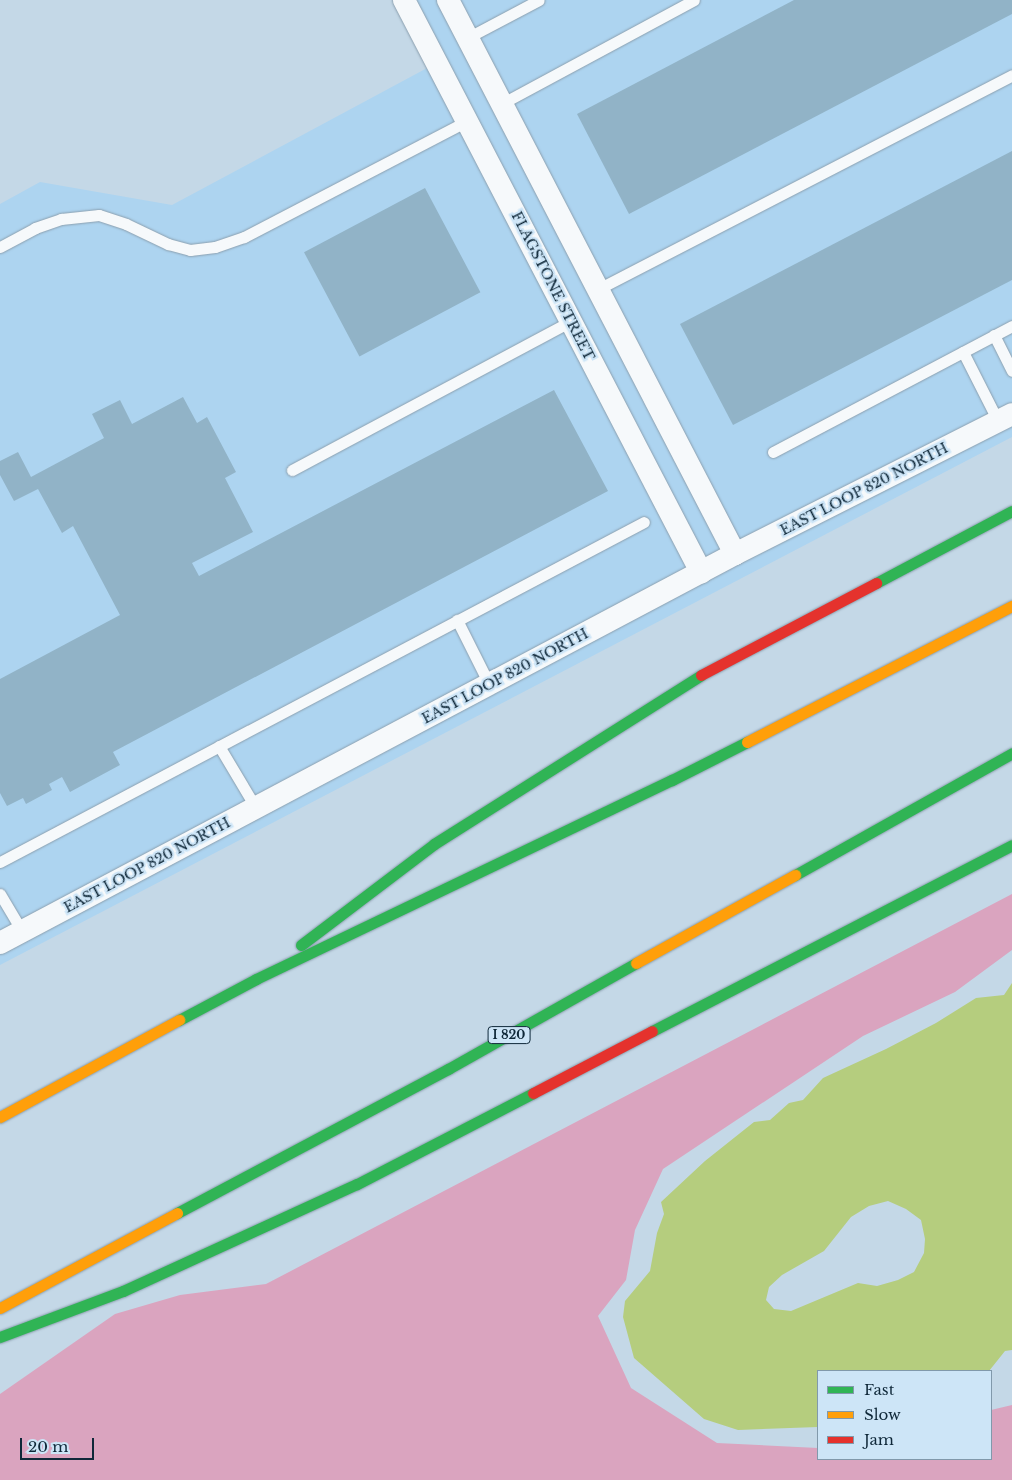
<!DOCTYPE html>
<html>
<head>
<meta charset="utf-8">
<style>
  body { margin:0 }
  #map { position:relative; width:1012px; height:1480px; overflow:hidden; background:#c4d8e7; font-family:"Libre Baskerville",serif }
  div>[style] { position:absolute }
  .built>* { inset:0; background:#add4f0 }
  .forest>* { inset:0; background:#daa4bf }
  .water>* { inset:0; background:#b5cd7e }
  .building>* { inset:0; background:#91b3c7; transform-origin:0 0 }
  .roads { filter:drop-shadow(0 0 1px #8b9fae) drop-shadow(0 0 1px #8b9fae) }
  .lane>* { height:11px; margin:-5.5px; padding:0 5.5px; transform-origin:5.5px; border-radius:5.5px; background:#f6f9fb }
  .street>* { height:22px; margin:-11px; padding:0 11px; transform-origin:11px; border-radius:11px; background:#f6f9fb }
  .fast>* { height:11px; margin:-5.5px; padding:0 5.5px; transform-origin:5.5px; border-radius:5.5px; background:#30b455 }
  .slow>* { height:11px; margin:-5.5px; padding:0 5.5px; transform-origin:5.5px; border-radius:5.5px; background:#ff9f0a }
  .jam>* { height:11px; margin:-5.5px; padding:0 5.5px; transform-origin:5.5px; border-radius:5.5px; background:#e5322d }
  span { translate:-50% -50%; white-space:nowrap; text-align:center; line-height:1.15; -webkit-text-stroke:4.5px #cde5f7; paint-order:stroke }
  .shield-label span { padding:1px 4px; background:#cde5f7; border:1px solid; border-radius:4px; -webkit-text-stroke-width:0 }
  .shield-label { font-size:12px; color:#0f2839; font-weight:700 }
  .street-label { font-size:14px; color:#0f2839 }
  .legend { position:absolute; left:817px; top:1370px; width:175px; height:90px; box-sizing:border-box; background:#cde5f7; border:1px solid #8199ab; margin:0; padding:6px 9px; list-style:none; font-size:15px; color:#0f2839 }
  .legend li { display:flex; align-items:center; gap:10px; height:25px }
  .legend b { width:25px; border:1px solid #8199ab }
  .scale { position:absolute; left:20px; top:1438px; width:74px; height:22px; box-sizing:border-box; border:2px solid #0f2839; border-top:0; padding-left:6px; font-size:15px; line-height:18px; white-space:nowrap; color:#0f2839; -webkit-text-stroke:4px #cde5f7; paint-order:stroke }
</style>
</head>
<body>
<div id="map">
  <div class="built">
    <div style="clip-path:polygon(394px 0,1012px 0,1012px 437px,0 965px,0 204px,40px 182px,172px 205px,429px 67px)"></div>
  </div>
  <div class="forest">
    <div style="clip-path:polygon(1012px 894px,1012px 950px,955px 992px,863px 1036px,663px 1169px,635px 1230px,626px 1280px,598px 1316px,631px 1388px,717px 1443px,818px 1448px,818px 1459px,991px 1459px,991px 1410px,1012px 1405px,1012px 1480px,0 1480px,0 1394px,115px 1314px,180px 1295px,266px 1284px)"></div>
  </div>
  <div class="water">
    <div style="clip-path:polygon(evenodd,1012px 983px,1012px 1350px,1005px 1351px,989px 1371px,818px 1371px,818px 1427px,738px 1430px,704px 1419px,634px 1358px,623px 1317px,625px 1301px,650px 1271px,657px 1233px,664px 1214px,661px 1202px,705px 1161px,754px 1122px,770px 1120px,789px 1103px,803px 1100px,823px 1078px,886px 1049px,936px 1023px,976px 998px,1004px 995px,1012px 983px,888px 1201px,906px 1209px,921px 1220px,925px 1239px,924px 1253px,914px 1272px,898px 1280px,877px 1286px,858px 1283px,791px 1311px,774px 1309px,766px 1300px,769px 1287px,782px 1275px,824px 1251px,851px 1217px,869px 1206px,888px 1201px)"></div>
  </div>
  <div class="building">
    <div style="clip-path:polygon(794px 0,1012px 0,1012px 14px,629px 214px,577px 114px)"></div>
    <div style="clip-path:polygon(1012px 151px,1012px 280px,733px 425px,680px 324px)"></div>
    <div style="left:425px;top:188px;width:118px;height:137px;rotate:62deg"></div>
    <div style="clip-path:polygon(554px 390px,608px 491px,113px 752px,120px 765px,70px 792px,62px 777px,49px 784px,52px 790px,26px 804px,23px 798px,7px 806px,0 793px,0 679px,120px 615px,73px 526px,62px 533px,38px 489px,14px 501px,0 475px,0 461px,18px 452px,31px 477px,104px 438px,92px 414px,120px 400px,132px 424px,183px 397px,197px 423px,207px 417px,236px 472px,225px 478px,253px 532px,192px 563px,199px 576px)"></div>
  </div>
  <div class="roads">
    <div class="lane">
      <div style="left:467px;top:38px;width:81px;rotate:-27.8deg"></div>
      <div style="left:501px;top:104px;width:219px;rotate:-28.3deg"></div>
      <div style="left:0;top:247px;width:40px;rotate:-28deg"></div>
      <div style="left:35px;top:228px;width:28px;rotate:-19deg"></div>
      <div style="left:61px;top:219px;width:38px;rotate:-6deg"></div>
      <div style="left:99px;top:215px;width:28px;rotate:18deg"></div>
      <div style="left:126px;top:224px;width:47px;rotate:25.5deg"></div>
      <div style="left:168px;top:244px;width:23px;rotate:15deg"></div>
      <div style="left:190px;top:250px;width:25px;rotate:-7deg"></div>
      <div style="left:215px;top:247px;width:31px;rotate:-19deg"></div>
      <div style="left:244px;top:237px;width:251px;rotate:-27.5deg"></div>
      <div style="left:598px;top:289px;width:466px;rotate:-27.3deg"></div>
      <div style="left:994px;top:335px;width:40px;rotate:63.4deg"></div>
      <div style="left:963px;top:352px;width:77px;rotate:63.1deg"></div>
      <div style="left:773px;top:452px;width:270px;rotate:-27.8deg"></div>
      <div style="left:292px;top:470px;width:316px;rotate:-28.1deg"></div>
      <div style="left:457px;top:620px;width:72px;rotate:63.4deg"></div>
      <div style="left:219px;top:746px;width:72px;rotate:59.2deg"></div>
      <div style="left:0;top:862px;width:728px;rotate:-27.83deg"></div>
      <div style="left:0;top:894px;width:43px;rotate:59.3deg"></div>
    </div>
    <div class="street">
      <div style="left:404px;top:0;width:645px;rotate:62.56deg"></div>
      <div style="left:448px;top:0;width:624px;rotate:62.61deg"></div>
      <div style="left:0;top:943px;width:832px;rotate:-27.89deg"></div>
      <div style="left:735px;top:554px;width:310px;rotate:-26.8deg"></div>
    </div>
    <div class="fast">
      <div style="left:876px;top:583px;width:154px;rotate:-27.9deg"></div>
      <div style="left:795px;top:875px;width:249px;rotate:-29.3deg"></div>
      <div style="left:301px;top:945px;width:167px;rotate:-37.2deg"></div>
      <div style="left:434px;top:844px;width:316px;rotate:-32.3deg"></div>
      <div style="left:179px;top:1020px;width:87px;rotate:-28deg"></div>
      <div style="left:256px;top:979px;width:461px;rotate:-25.6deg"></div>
      <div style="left:672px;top:780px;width:84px;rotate:-26.9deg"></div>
      <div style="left:652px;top:1031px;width:405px;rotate:-27.3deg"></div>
      <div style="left:177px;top:1213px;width:307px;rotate:-28deg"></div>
      <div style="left:448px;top:1069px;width:216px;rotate:-29.4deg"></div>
      <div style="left:0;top:1337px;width:131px;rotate:-20.5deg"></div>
      <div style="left:123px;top:1291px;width:257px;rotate:-24.6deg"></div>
      <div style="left:357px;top:1184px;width:198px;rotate:-27.3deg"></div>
    </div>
    <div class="slow">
      <div style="left:747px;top:742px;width:298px;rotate:-27.2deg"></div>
      <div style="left:636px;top:963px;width:182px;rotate:-29deg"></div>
      <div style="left:0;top:1117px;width:204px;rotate:-28.5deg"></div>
      <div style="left:0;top:1308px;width:201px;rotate:-28.2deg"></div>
    </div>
    <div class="jam">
      <div style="left:701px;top:675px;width:198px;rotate:-27.7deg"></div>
      <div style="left:533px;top:1093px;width:134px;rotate:-27.5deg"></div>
    </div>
  </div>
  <div class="shield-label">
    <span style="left:509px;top:1035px">I 820</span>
  </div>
  <div class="street-label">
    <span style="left:553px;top:286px;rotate:63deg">FLAGSTONE STREET</span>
    <span style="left:864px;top:489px;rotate:-27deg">EAST LOOP 820 NORTH</span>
    <span style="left:505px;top:676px;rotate:-28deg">EAST LOOP 820 NORTH</span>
    <span style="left:147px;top:865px;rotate:-28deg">EAST LOOP 820 NORTH</span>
  </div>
  <ul class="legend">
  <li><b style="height:6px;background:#30b455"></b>Fast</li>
  <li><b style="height:6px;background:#ff9f0a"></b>Slow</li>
  <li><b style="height:6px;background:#e5322d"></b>Jam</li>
  </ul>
  <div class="scale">20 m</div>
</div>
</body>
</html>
